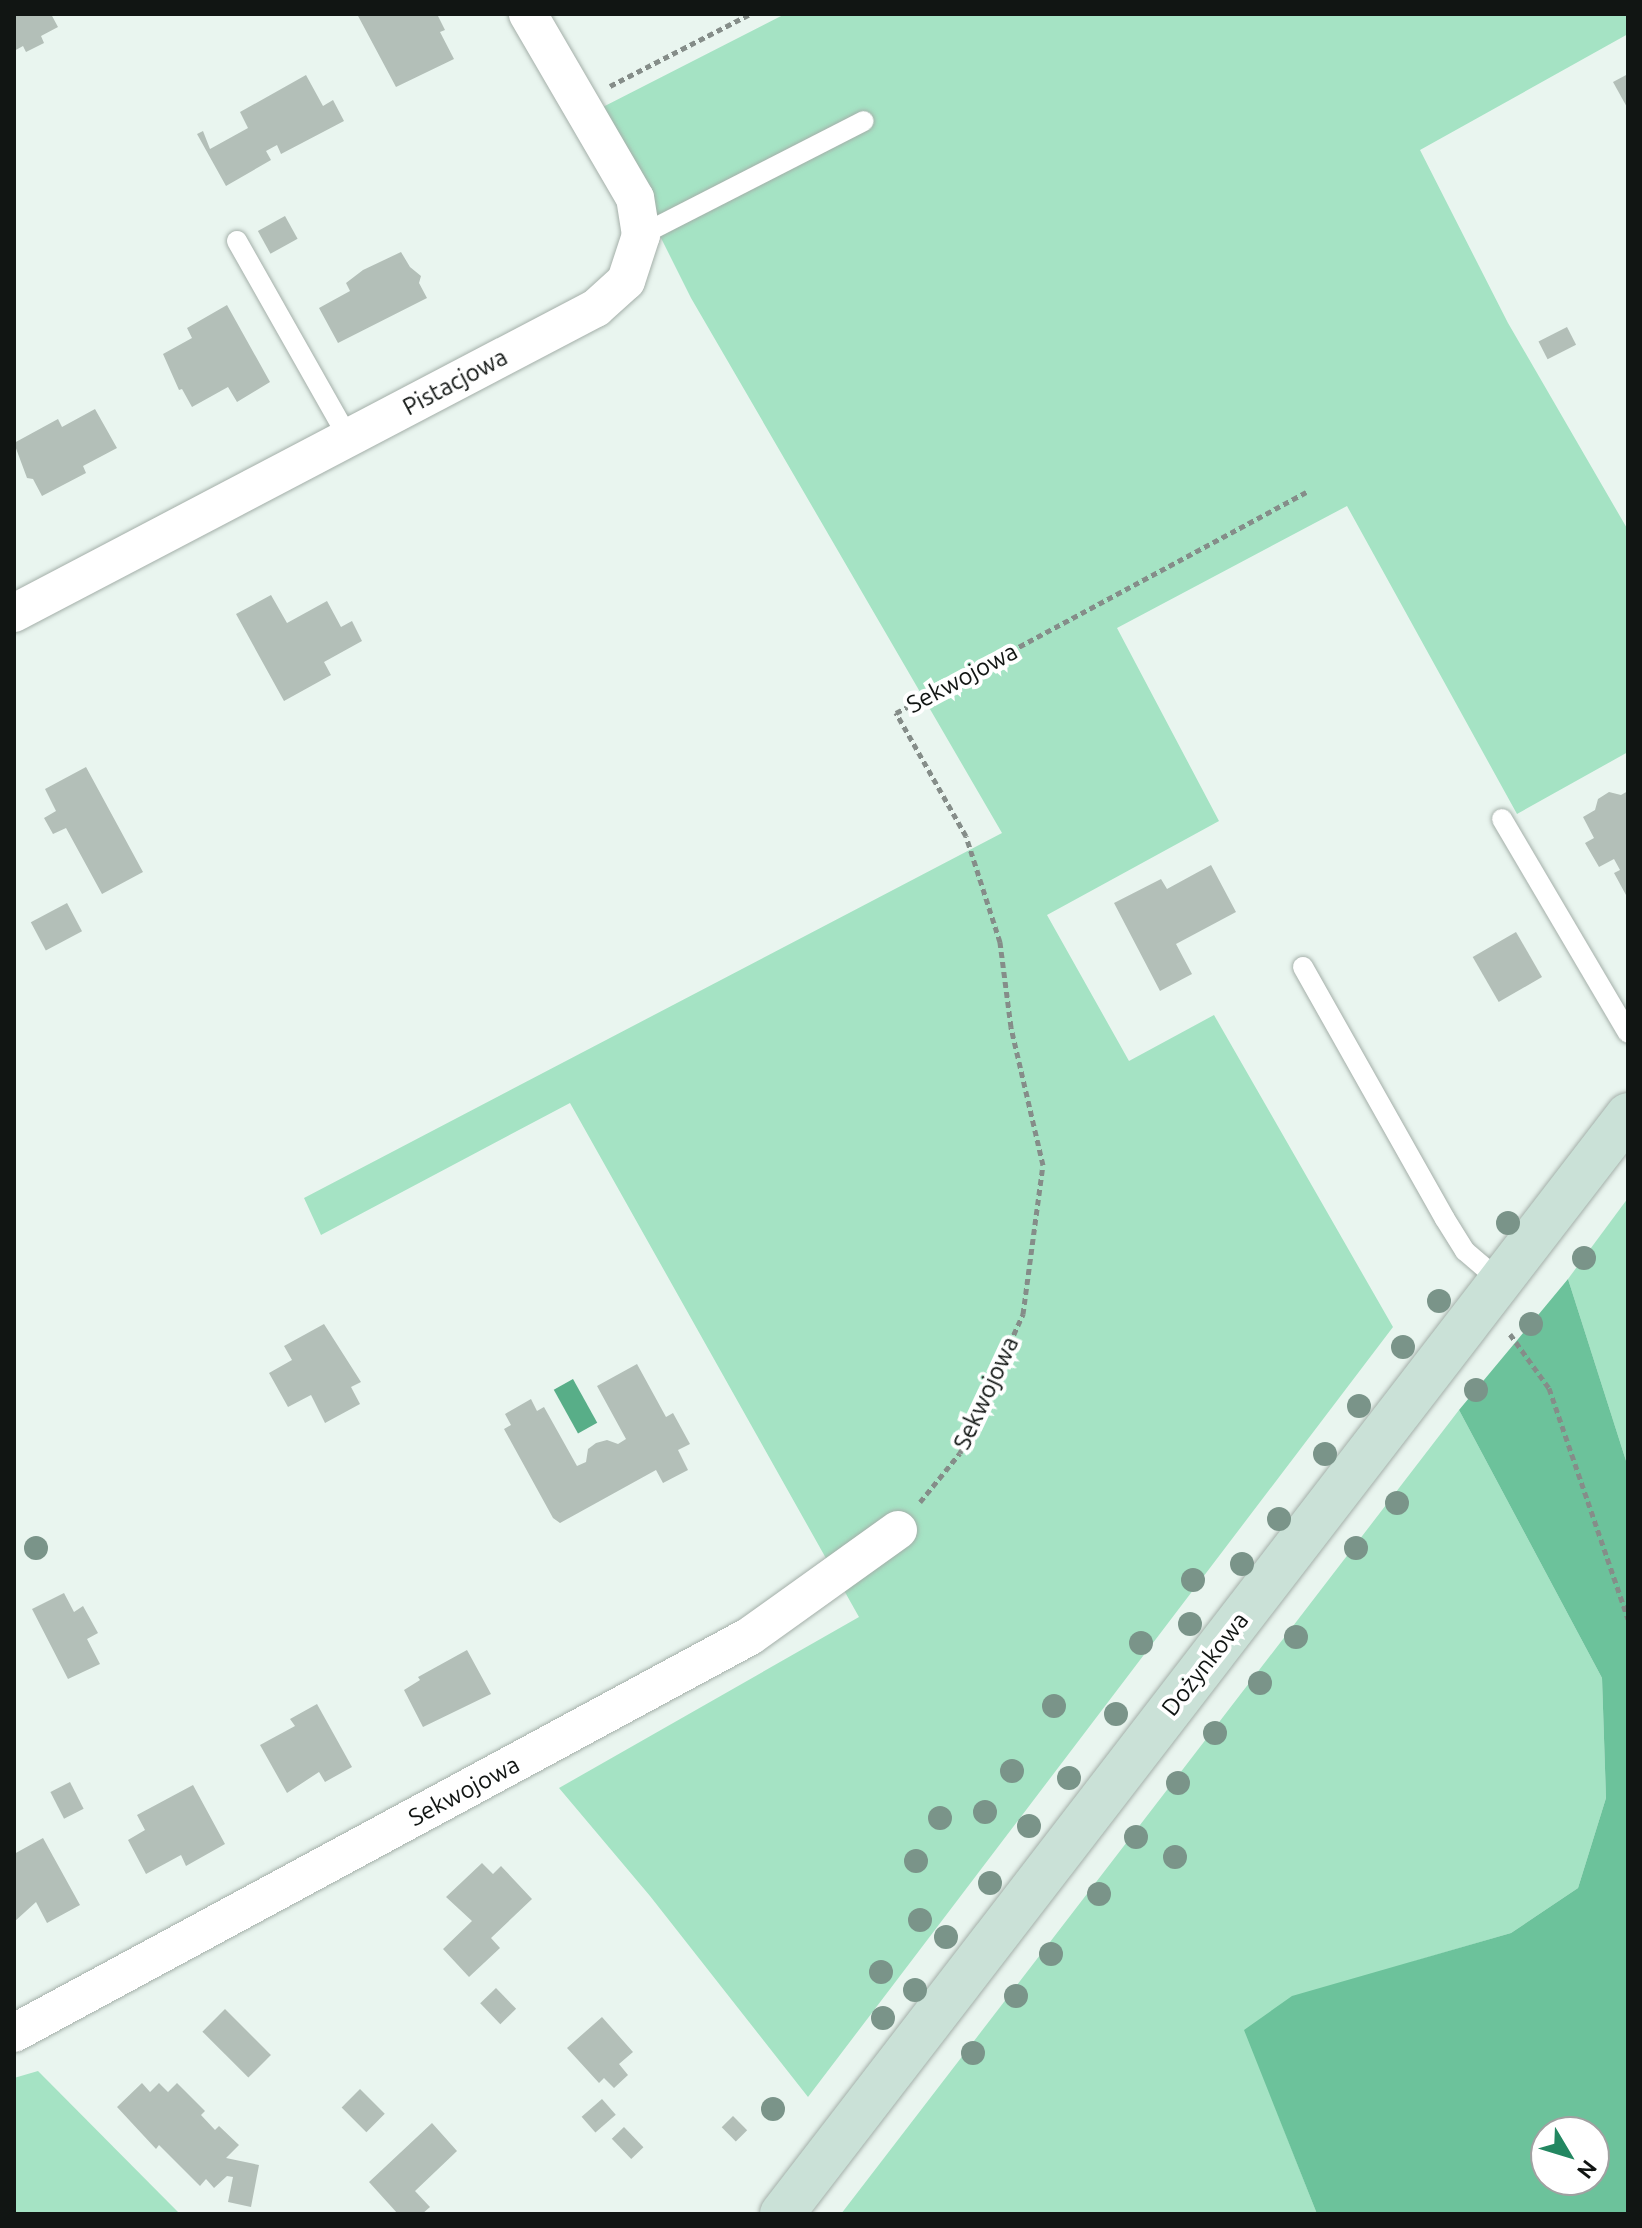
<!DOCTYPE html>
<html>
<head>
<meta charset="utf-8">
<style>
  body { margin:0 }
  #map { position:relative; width:1642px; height:2228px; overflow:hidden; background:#e9f5ef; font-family:Ubuntu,sans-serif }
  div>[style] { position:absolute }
  .green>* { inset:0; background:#a5e3c4 }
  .forest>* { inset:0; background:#6cc29b }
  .water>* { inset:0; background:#58ae88; transform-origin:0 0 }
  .building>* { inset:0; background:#b3bfb8; transform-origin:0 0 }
  .path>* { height:5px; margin-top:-2.5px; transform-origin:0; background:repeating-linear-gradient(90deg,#858d89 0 6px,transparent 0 10px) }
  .roads { filter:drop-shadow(0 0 2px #a4afa9) drop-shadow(0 0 2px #a4afa9) }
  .lane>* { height:20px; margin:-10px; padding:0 10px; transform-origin:10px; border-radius:10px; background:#fff }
  .street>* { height:38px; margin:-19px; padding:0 19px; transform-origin:19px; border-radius:19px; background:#fff }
  .secondary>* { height:44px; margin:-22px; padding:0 22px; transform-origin:22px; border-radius:22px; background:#cae1d7 }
  .trees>* { width:24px; height:24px; margin:-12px; border-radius:50%; background:#7a9489 }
  span { translate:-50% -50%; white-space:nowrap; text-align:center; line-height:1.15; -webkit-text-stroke:8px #fff; paint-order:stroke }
  .street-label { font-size:24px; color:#111513 }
  .frame { position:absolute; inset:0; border:16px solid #111513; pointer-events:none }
  .north { position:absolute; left:1530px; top:2116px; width:80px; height:80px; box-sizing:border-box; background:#fff; border:2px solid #a0a1a1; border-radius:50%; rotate:128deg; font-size:22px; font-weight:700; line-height:32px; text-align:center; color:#111513 }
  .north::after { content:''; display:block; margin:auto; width:28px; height:36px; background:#238761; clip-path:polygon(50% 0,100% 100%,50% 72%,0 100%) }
</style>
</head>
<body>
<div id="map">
  <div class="green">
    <div style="clip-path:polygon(785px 14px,1628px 14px,1628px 34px,1420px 150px,1508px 323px,1628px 530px,1628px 752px,1517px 814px,1347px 506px,1117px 628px,1219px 821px,1047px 915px,1129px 1061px,1214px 1015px,1393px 1327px,808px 2097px,650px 1896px,559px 1788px,859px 1617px,570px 1103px,321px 1235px,304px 1198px,1002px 833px,691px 298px,597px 110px)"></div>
    <div style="clip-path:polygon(1628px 1198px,1628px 1467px,1568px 1279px)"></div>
    <div style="clip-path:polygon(1459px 1410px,1602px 1678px,1606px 1798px,1578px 1888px,1511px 1933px,1415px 1961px,1245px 2030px,1317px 2214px,841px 2214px)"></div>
    <div style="clip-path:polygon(38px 2071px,180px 2214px,14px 2214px,14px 2078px)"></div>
  </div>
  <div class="forest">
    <div style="clip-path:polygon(evenodd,1568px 1279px,1628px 1467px,1628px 2214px,1317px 2214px,1244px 2030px,1292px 1996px,1511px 1933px,1578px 1888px,1606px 1798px,1602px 1678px,1459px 1410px,1568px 1279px,1546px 2132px,1594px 2132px,1594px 2180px,1546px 2180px,1546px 2132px)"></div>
  </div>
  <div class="water">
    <div style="left:573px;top:1379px;width:50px;height:22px;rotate:61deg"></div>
  </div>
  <div class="building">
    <div style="clip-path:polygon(14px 14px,51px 14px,58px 27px,41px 36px,44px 43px,26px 52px,23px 46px,14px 51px)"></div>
    <div style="clip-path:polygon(357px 14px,437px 14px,445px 30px,440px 32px,454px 59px,396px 87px)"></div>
    <div style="clip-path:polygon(1628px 74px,1628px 109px,1613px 82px)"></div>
    <div style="clip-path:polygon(306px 75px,323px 106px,333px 100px,344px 121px,281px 154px,277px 145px,266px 151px,271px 160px,226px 186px,197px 134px,203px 131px,210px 149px,248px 128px,240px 112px)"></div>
    <div style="left:285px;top:216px;width:26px;height:31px;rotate:61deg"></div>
    <div style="clip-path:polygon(401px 252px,410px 267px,421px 276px,419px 283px,427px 298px,338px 343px,319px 308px,350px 291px,346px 283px,363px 270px)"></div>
    <div style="clip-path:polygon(227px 305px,270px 382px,237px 402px,228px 387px,192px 407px,182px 389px,179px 390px,163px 354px,192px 338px,187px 328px)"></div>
    <div style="left:1567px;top:327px;width:20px;height:32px;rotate:63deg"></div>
    <div style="clip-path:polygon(95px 409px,117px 448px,83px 466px,86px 473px,42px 496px,33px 479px,27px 478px,14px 443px,58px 419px,62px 427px)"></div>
    <div style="clip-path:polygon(271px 595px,287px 623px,327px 601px,341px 627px,352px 621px,362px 641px,324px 662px,331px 675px,284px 701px,236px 614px)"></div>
    <div style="clip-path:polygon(86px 767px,143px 872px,102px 894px,66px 828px,53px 834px,44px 818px,56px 811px,45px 789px)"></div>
    <div style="clip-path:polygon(1628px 791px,1628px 893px,1626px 895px,1614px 873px,1620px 870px,1614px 859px,1599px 867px,1585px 843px,1594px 838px,1583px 817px,1595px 810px,1598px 799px,1609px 792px,1621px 795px)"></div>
    <div style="clip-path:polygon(1211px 865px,1236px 912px,1176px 944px,1192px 974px,1160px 991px,1114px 903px,1161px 879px,1167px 889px)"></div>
    <div style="left:67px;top:903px;width:32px;height:41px;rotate:62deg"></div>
    <div style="left:1516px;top:932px;width:52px;height:50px;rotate:60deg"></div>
    <div style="clip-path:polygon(324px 1324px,361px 1382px,351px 1387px,360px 1404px,325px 1423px,311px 1395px,288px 1407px,269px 1373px,292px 1360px,284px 1346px)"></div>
    <div style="clip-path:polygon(637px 1364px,666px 1417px,673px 1413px,690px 1444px,678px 1450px,688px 1470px,663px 1483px,656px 1470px,560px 1523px,553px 1518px,504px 1429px,511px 1425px,505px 1414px,531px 1399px,537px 1411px,544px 1407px,577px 1466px,586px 1462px,588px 1449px,596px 1443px,607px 1440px,618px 1444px,626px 1439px,597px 1386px)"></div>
    <div style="clip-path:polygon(64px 1593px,74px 1612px,83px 1606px,98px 1633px,87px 1639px,100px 1664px,68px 1679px,32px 1609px)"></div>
    <div style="clip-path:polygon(467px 1650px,491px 1694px,423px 1727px,404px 1690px,420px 1680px,418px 1677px)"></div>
    <div style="clip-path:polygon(317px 1704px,352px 1767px,325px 1782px,319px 1772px,287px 1793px,260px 1745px,295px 1726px,290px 1719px)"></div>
    <div style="left:70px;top:1782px;width:30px;height:22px;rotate:63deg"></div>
    <div style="clip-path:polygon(193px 1785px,225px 1844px,186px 1866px,181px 1855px,146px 1874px,128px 1840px,145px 1830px,137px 1815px)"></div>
    <div style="clip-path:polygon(43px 1838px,80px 1905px,47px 1923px,36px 1902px,14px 1922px,14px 1854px)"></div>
    <div style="clip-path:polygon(482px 1863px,493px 1874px,501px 1866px,532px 1899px,491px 1938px,500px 1948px,469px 1977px,443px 1949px,472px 1921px,446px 1897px)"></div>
    <div style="left:496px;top:1988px;width:29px;height:22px;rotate:46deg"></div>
    <div style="left:225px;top:2009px;width:65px;height:32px;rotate:45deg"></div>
    <div style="clip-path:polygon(602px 2017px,633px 2052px,619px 2064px,628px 2075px,614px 2088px,604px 2078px,599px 2083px,567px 2048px)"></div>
    <div style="clip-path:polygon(142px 2083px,150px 2092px,159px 2083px,168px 2092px,177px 2083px,205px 2111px,201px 2115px,215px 2130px,219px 2126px,239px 2145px,226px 2158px,259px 2165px,251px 2207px,228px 2202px,233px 2177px,227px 2176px,214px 2188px,206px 2179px,200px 2186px,159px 2145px,156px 2149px,117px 2107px)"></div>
    <div style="left:360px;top:2089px;width:35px;height:26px;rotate:45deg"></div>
    <div style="left:602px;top:2099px;width:21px;height:27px;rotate:49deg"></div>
    <div style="left:733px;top:2116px;width:20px;height:16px;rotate:45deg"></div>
    <div style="clip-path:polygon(432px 2123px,457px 2151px,415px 2191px,430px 2207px,422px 2214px,398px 2214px,369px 2182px)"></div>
    <div style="left:624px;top:2127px;width:28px;height:17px;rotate:46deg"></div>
  </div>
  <div class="path">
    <div style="left:610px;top:86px;width:157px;rotate:-27.2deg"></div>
    <div style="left:1510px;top:1334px;width:67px;rotate:54.2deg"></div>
    <div style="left:1549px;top:1388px;width:244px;rotate:71.1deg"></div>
    <div style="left:920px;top:1502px;width:63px;rotate:-50.8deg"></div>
    <div style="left:960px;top:1453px;width:153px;rotate:-65.6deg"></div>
    <div style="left:1023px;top:1314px;width:150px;rotate:-82.4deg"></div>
    <div style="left:1043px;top:1165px;width:142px;rotate:-103.1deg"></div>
    <div style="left:1011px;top:1027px;width:86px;rotate:-97.4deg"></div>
    <div style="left:1000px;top:942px;width:111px;rotate:-107.8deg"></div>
    <div style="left:966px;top:836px;width:142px;rotate:-119.6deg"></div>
    <div style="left:896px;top:713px;width:466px;rotate:-28.3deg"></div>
  </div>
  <div class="roads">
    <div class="lane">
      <div style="left:641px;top:235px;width:250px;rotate:-27.1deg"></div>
      <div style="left:237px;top:241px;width:227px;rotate:60.5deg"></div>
      <div style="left:1502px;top:819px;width:248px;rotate:59.5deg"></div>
      <div style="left:1303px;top:967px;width:289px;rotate:60.6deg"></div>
      <div style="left:1445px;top:1219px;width:38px;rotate:58deg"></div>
      <div style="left:1465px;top:1251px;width:46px;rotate:40.6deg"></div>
    </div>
    <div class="street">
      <div style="left:14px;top:613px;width:657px;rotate:-27.66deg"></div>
      <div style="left:596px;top:308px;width:40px;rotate:-42deg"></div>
      <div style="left:626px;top:281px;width:48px;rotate:-71.9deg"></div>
      <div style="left:641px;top:235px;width:37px;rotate:-99deg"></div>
      <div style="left:635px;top:198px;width:213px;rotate:-120.2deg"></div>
      <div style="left:14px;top:2033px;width:836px;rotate:-28.34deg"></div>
      <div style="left:750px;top:1636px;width:182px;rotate:-35.6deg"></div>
    </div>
    <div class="secondary">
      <div style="left:782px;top:2214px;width:1387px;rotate:-52.41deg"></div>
    </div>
  </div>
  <div class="trees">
    <div style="left:1508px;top:1223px"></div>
    <div style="left:1584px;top:1258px"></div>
    <div style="left:1439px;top:1301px"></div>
    <div style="left:1531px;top:1324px"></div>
    <div style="left:1403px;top:1347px"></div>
    <div style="left:1476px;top:1390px"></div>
    <div style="left:1359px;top:1406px"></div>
    <div style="left:1325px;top:1454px"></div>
    <div style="left:1397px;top:1503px"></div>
    <div style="left:1279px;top:1519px"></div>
    <div style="left:36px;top:1548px"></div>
    <div style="left:1356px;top:1548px"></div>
    <div style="left:1242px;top:1564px"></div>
    <div style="left:1193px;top:1580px"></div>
    <div style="left:1190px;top:1624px"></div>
    <div style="left:1296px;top:1637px"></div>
    <div style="left:1141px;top:1643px"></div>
    <div style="left:1260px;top:1683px"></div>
    <div style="left:1054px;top:1706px"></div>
    <div style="left:1116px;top:1714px"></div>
    <div style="left:1215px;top:1733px"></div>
    <div style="left:1012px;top:1771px"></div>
    <div style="left:1069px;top:1778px"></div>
    <div style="left:1178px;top:1783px"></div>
    <div style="left:985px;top:1812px"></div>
    <div style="left:940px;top:1818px"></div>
    <div style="left:1029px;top:1826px"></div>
    <div style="left:1136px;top:1837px"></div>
    <div style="left:1175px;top:1857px"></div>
    <div style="left:916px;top:1861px"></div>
    <div style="left:990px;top:1883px"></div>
    <div style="left:1099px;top:1894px"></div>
    <div style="left:920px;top:1920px"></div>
    <div style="left:946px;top:1937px"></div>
    <div style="left:1051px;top:1954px"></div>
    <div style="left:881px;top:1972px"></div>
    <div style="left:915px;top:1990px"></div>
    <div style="left:1016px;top:1996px"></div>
    <div style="left:883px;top:2018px"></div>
    <div style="left:973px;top:2053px"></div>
    <div style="left:773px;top:2109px"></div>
  </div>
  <div class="street-label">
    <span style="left:455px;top:382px;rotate:-28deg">Pistacjowa</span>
    <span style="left:962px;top:678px;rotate:-28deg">Sekwojowa</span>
    <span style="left:986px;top:1393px;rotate:-65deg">Sekwojowa</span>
    <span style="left:1205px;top:1664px;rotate:-52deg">Dożynkowa</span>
    <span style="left:464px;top:1791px;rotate:-28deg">Sekwojowa</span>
  </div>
  <div class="frame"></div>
  <div class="north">N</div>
</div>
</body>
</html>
